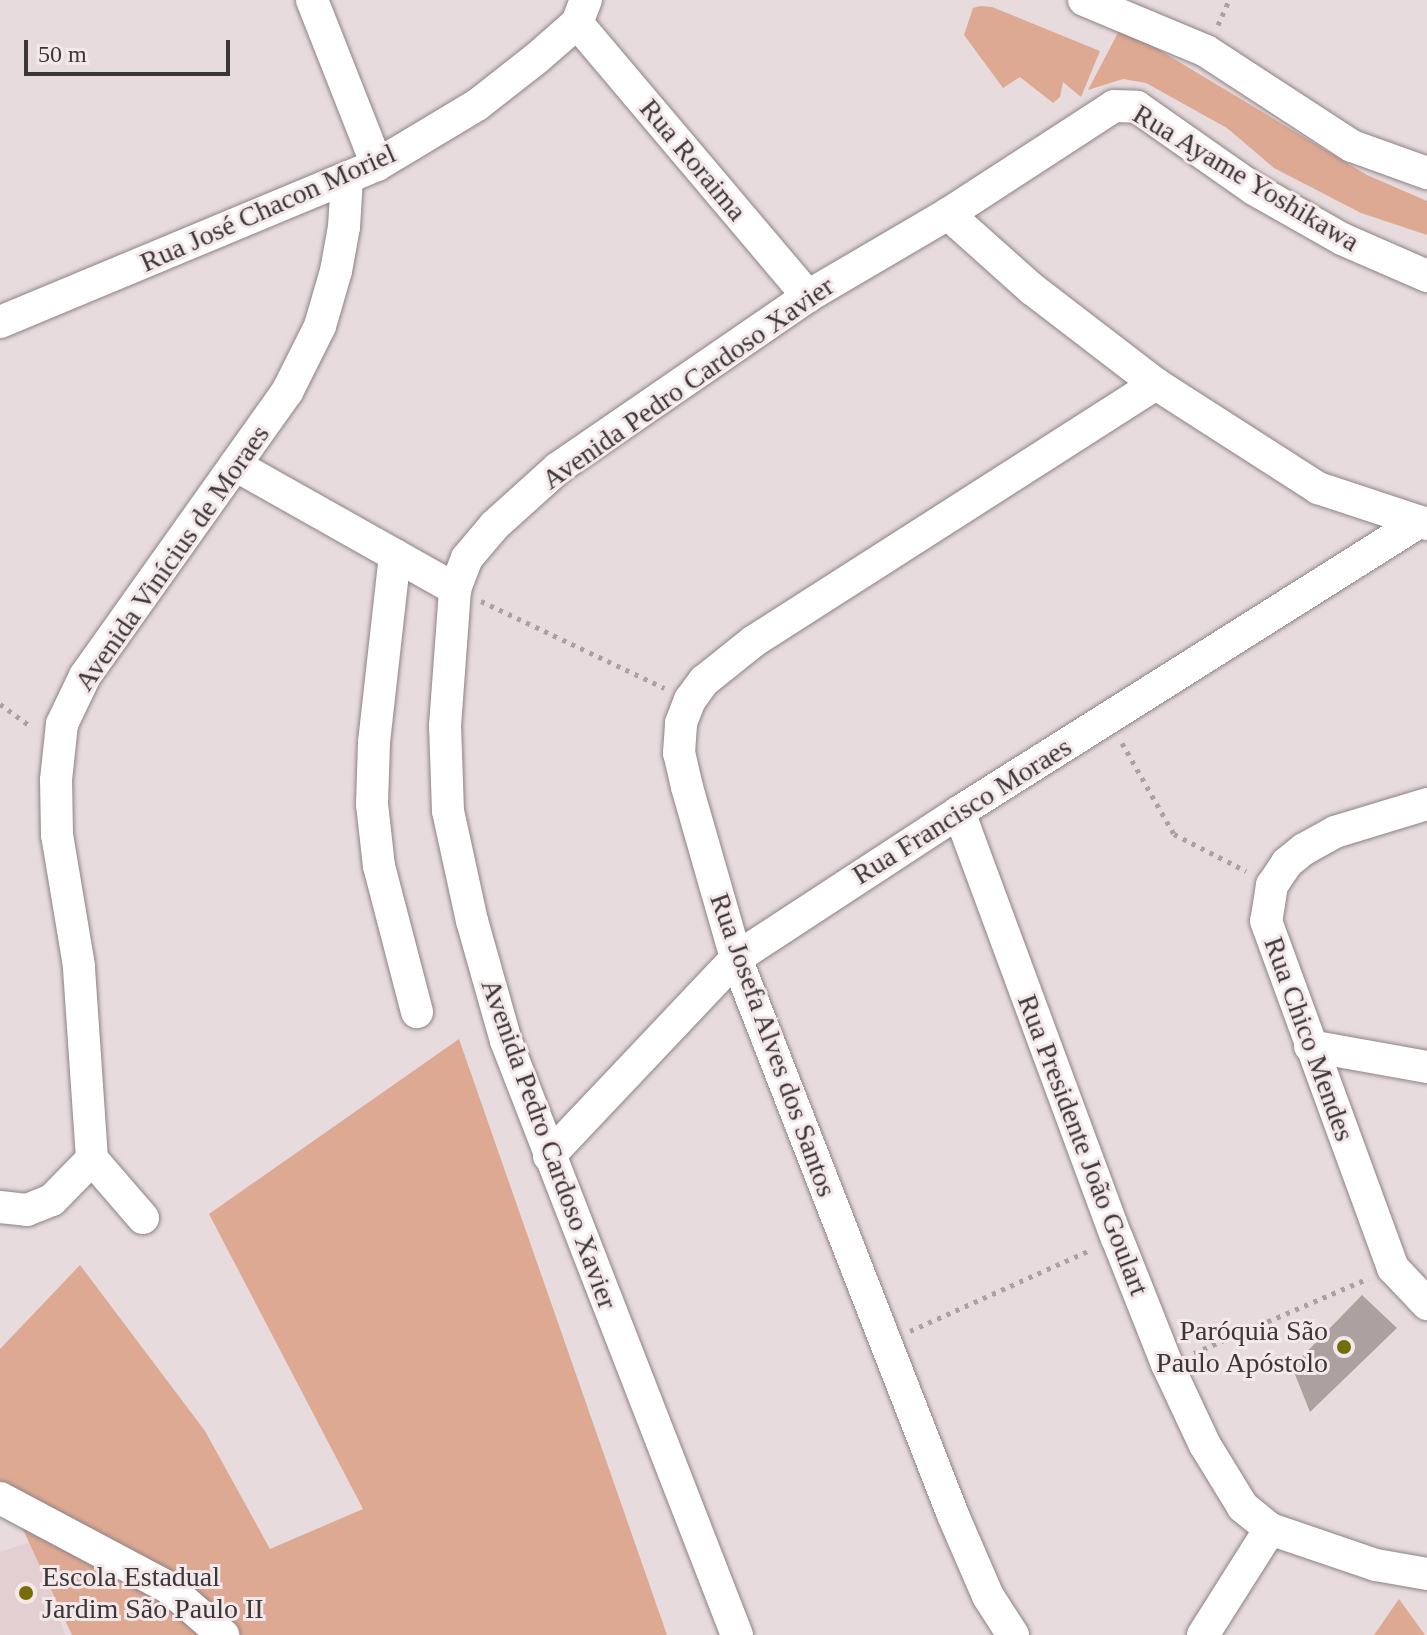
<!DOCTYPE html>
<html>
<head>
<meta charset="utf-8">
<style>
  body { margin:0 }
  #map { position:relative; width:1427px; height:1635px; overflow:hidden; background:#e7dbdd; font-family:"Times New Roman",serif }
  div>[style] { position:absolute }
  .built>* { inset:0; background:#e3ced2 }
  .green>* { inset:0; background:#dea992 }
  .building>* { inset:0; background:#ada1a0 }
  .path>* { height:5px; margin-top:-2.5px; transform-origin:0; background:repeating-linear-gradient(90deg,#aaa1a3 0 4px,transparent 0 10px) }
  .roads { filter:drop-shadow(0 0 2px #8d8285) drop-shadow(0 0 2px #8d8285) }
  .street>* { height:32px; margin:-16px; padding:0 16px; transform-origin:16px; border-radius:16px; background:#fff }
  .dots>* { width:22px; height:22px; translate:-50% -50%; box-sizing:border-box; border:4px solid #f4e8ea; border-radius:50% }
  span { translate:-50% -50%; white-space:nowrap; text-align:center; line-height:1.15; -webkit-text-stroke:6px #f4e8ea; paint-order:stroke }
  .street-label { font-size:28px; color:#3b3738 }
  .poi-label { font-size:28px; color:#3b3738 }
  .right { translate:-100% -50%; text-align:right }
  .left { translate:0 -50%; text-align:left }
  .scale { position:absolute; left:24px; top:40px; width:206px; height:36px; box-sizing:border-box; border:4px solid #3b3738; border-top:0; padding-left:10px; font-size:24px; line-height:28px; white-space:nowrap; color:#3b3738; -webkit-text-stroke:6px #f4e8ea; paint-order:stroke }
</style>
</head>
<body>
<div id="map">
  <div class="built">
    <div style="clip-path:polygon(35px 1541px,65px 1635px,0 1635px,0 1552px)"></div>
  </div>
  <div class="green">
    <div style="clip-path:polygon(980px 6px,992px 7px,1100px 51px,1081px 97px,1063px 82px,1060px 97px,1053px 103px,1020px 77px,1003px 88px,964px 35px,973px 8px)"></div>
    <div style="clip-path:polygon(1121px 27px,1367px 175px,1427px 201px,1427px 235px,1361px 213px,1274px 168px,1227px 128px,1146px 83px,1123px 79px,1088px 90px)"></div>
    <div style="clip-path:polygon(459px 1039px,667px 1635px,72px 1635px,0 1480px,0 1349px,80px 1265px,205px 1431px,270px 1549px,363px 1509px,209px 1214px)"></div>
    <div style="clip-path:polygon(1399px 1599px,1425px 1635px,1374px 1635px)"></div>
  </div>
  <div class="building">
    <div style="clip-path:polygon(1362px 1295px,1397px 1328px,1310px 1412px,1292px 1367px)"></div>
  </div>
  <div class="path">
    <div style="left:1218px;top:25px;width:27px;rotate:-66deg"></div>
    <div style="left:481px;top:601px;width:203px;rotate:25.4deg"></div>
    <div style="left:0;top:704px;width:39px;rotate:36deg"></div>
    <div style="left:1122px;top:743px;width:105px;rotate:60.3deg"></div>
    <div style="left:1174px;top:834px;width:81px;rotate:27.2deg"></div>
    <div style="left:910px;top:1331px;width:197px;rotate:-24.2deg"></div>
    <div style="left:1194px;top:1353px;width:190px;rotate:-23.2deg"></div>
  </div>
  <div class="roads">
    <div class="street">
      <div style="left:312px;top:0;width:177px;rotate:68.5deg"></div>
      <div style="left:1084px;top:0;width:132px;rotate:22.7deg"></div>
      <div style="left:1206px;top:51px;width:174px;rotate:33.1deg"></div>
      <div style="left:1352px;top:146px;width:80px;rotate:19.8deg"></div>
      <div style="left:577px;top:23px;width:358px;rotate:49.8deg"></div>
      <div style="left:948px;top:214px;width:113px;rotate:41.8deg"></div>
      <div style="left:1032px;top:289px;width:156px;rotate:37.5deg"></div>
      <div style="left:1156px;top:384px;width:193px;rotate:32.7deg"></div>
      <div style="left:1318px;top:488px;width:115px;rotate:18.3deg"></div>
      <div style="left:0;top:322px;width:408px;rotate:-22.6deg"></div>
      <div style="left:377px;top:165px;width:117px;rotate:-31deg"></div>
      <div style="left:477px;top:105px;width:76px;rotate:-38.1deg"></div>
      <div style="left:537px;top:58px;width:53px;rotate:-41.2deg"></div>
      <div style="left:577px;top:23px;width:25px;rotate:-69deg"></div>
      <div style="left:235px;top:465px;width:253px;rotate:29.4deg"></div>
      <div style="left:395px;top:555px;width:189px;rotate:96.4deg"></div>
      <div style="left:374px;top:743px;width:61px;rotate:91.9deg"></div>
      <div style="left:372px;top:804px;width:62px;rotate:83.6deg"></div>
      <div style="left:379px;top:866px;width:151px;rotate:75.4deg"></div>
      <div style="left:1427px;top:804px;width:96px;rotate:163.1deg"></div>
      <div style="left:1335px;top:832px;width:35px;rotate:151deg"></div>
      <div style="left:1304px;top:849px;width:22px;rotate:141deg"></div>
      <div style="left:1287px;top:863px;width:27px;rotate:124deg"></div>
      <div style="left:1272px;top:885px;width:36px;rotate:99deg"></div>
      <div style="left:1266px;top:921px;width:370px;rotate:69.9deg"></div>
      <div style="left:1393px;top:1268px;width:50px;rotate:46.6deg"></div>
      <div style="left:959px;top:812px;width:454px;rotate:69.7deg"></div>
      <div style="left:1117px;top:1238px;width:136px;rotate:68.4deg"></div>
      <div style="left:1167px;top:1364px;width:89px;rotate:64.9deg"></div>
      <div style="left:1205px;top:1445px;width:73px;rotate:58.5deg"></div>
      <div style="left:1243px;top:1507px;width:35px;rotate:39deg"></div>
      <div style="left:1270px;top:1529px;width:112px;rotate:18.8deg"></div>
      <div style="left:1376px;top:1565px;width:52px;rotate:10deg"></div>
      <div style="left:1310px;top:1046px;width:119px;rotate:10.2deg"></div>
      <div style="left:549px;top:1156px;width:272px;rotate:-46.6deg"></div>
      <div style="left:736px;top:958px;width:267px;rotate:-33.2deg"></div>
      <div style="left:959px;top:812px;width:544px;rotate:-32.23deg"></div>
      <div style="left:0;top:1207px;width:27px;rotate:6deg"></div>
      <div style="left:27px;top:1210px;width:27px;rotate:-22deg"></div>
      <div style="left:52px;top:1200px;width:57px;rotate:-45.7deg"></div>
      <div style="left:143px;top:1218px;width:78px;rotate:-130.8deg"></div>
      <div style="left:92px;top:1159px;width:193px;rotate:-93.9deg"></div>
      <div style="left:79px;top:966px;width:133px;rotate:-99.5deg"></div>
      <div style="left:57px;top:835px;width:55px;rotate:-91deg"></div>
      <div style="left:56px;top:780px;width:56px;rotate:-83.9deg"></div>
      <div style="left:62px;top:724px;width:53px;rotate:-64.4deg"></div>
      <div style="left:85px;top:676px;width:349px;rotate:-54.6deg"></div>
      <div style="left:287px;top:392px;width:74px;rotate:-63.4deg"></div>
      <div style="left:320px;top:326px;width:57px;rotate:-73.8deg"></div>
      <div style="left:336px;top:271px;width:45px;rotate:-79.7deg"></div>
      <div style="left:344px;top:227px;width:49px;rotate:-86.5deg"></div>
      <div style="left:0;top:1498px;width:191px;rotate:28deg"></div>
      <div style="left:169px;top:1588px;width:72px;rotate:41deg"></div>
      <div style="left:737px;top:1635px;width:637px;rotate:-111.25deg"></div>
      <div style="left:506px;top:1041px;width:125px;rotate:-105.8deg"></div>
      <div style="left:472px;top:921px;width:113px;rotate:-102.3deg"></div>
      <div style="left:448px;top:811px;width:85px;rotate:-92deg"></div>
      <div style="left:445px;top:726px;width:137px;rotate:-85.8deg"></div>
      <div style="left:455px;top:589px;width:33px;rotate:-69deg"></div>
      <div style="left:467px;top:558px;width:43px;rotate:-49.7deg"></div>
      <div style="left:495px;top:525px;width:85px;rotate:-42.1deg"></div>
      <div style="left:558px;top:468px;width:303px;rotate:-34.5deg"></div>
      <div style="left:808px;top:296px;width:162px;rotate:-30.4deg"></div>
      <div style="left:948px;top:214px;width:198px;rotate:-33deg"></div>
      <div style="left:1114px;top:106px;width:23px;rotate:2deg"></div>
      <div style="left:1137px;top:107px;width:143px;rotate:35deg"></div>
      <div style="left:1254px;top:189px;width:101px;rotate:29.6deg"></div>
      <div style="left:1342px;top:239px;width:93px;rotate:23.5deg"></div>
      <div style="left:1013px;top:1635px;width:46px;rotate:-122.7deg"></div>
      <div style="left:988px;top:1596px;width:88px;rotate:-113.4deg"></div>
      <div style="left:953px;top:1515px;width:598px;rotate:-111.29deg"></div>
      <div style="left:736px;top:958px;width:178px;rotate:-106deg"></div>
      <div style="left:687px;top:787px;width:35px;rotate:-103deg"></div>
      <div style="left:679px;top:753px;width:30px;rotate:-86deg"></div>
      <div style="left:681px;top:723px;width:25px;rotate:-69deg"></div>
      <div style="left:690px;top:700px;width:24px;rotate:-54deg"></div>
      <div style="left:704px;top:681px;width:64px;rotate:-38.7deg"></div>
      <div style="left:754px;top:641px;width:477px;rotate:-32.6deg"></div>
      <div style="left:1203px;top:1635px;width:125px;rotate:-57.7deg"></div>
    </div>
  </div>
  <div class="dots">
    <div style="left:1344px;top:1347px;background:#746d0a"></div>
    <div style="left:26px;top:1593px;background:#746d0a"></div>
  </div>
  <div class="street-label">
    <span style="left:693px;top:160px;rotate:50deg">Rua Roraima</span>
    <span style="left:1246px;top:178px;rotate:31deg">Rua Ayame Yoshikawa</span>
    <span style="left:268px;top:208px;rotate:-24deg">Rua José Chacon Moriel</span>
    <span style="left:688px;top:383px;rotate:-35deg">Avenida Pedro Cardoso Xavier</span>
    <span style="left:172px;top:558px;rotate:-55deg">Avenida Vinícius de Moraes</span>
    <span style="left:962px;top:811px;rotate:-32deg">Rua Francisco Moraes</span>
    <span style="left:1309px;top:1039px;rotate:70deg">Rua Chico Mendes</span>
    <span style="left:773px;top:1045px;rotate:70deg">Rua Josefa Alves dos Santos</span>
    <span style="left:549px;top:1144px;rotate:70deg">Avenida Pedro Cardoso Xavier</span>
    <span style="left:1083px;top:1145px;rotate:69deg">Rua Presidente João Goulart</span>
  </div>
  <div class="poi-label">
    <span class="right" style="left:1328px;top:1347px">Paróquia São<br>Paulo Apóstolo</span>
    <span class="left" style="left:42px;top:1593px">Escola Estadual<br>Jardim São Paulo II</span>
  </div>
  <div class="scale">50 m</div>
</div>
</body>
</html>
